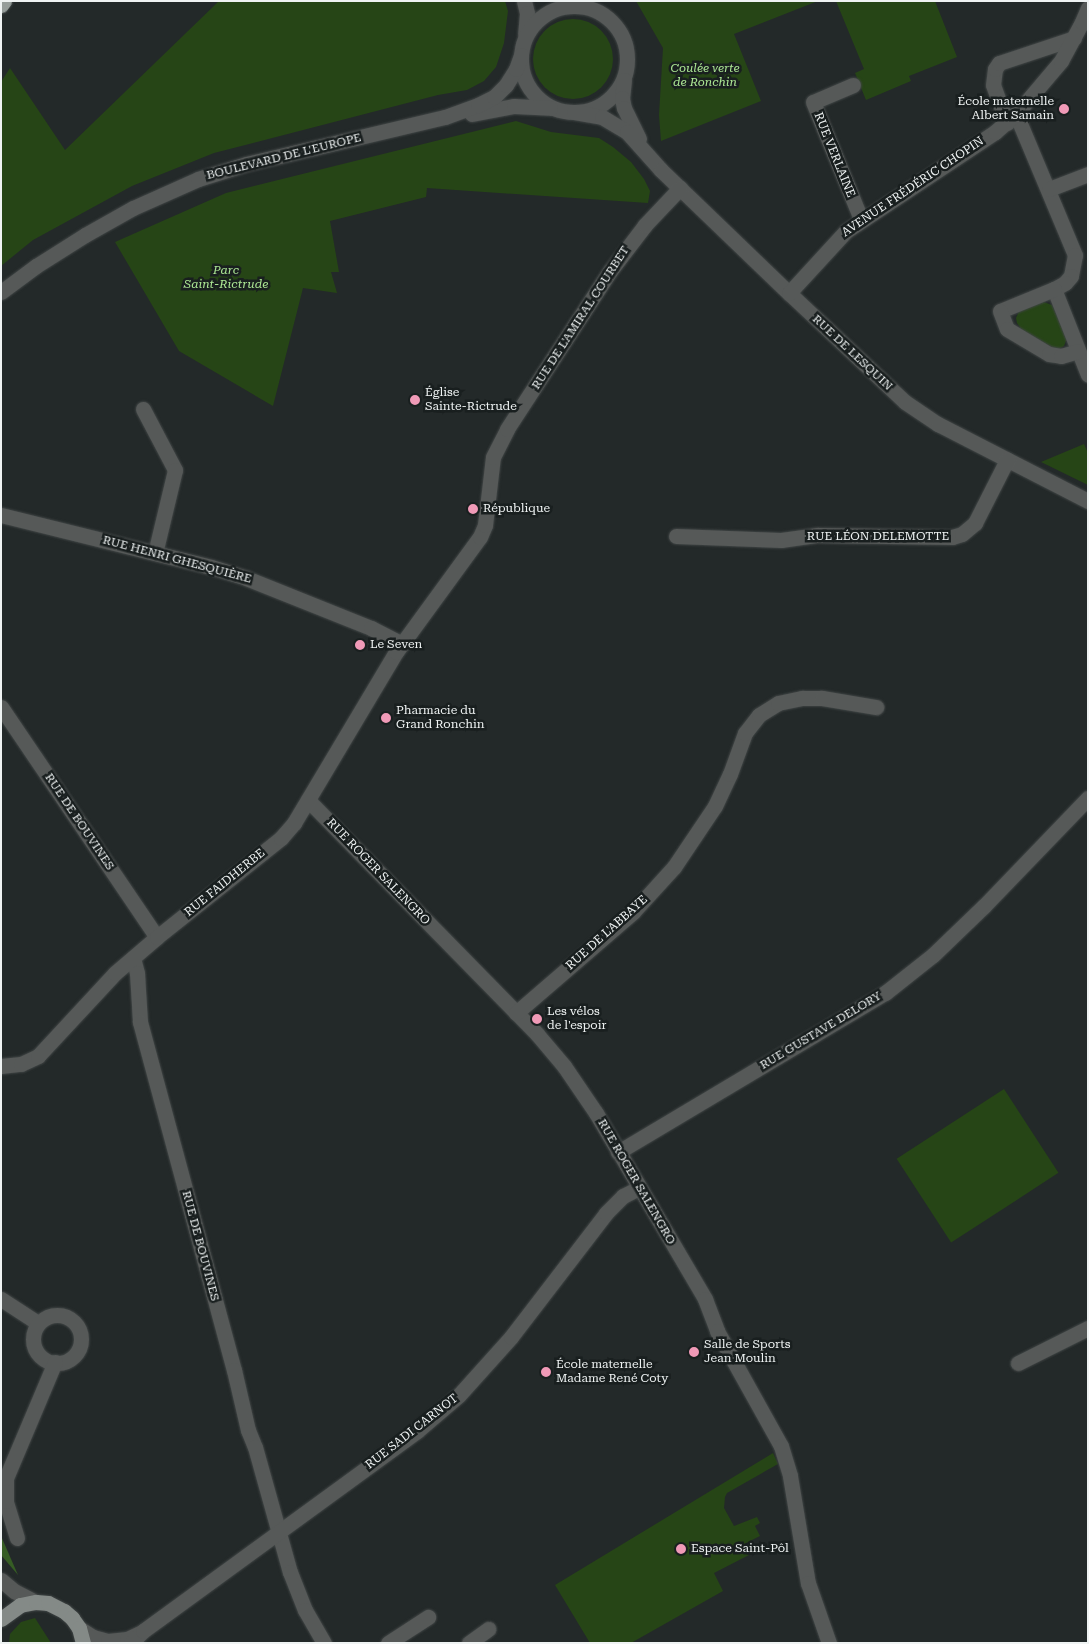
<!DOCTYPE html>
<html>
<head>
<meta charset="utf-8">
<style>
  body { margin:0 }
  #map { position:relative; width:1089px; height:1644px; overflow:hidden; background:#232929; font-family:"Roboto Serif",serif }
  div>[style] { position:absolute }
  .green>* { inset:0; background:#264516; transform-origin:0 0 }
  .round { border-radius:50% }
  .forest>* { inset:0; background:#365d24 }
  .roads { filter:drop-shadow(0 0 1px #404545) drop-shadow(0 0 1px #404545) }
  .minor>* { height:15px; margin:-7.5px; padding:0 7.5px; transform-origin:7.5px; border-radius:7.5px; background:#565958 }
  .minor>.ring { margin:-7.5px; padding:0; box-sizing:content-box; background:none; border:15px solid #565958; border-radius:50% }
  .major>* { height:15px; margin:-7.5px; padding:0 7.5px; transform-origin:7.5px; border-radius:7.5px; background:#848a87 }
  .highway>* { height:15px; margin:-7.5px; padding:0 7.5px; transform-origin:7.5px; border-radius:7.5px; background:#969d9a }
  .dots>* { width:14px; height:14px; translate:-50% -50%; box-sizing:border-box; border:2px solid #191f1f; border-radius:50% }
  span { translate:-50% -50%; white-space:nowrap; text-align:center; line-height:1.15; -webkit-text-stroke:5px #191f1f; paint-order:stroke }
  .park-label { font-size:12px; color:#ade895; font-style:italic }
  .poi-label { font-size:12px; color:#eff3f3 }
  .right { translate:-100% -50%; text-align:right }
  .left { translate:0 -50%; text-align:left }
  .street-label { font-size:12px; color:#eff3f3 }
  .frame { position:absolute; inset:0; border:2px solid #eff3f3; pointer-events:none }
</style>
</head>
<body>
<div id="map">
  <div class="green">
    <div style="clip-path:polygon(219px 1px,505px 1px,508px 11px,504px 43px,496px 67px,484px 81px,467px 90px,438px 95px,214px 153px,132px 186px,33px 240px,1px 266px,1px 82px,10px 68px,65px 150px)"></div>
    <div style="clip-path:polygon(636px 1px,818px 1px,734px 34px,761px 101px,661px 141px,659px 115px,663px 48px)"></div>
    <div style="clip-path:polygon(836px 1px,935px 1px,957px 57px,909px 76px,911px 81px,866px 100px,855px 73px,864px 69px)"></div>
    <div class="round" style="left:533px;top:19px;width:80px;height:80px"></div>
    <div style="clip-path:polygon(516px 121px,551px 132px,599px 138px,613px 147px,631px 162px,644px 179px,650px 191px,648px 203px,427px 188px,426px 197px,330px 221px,339px 272px,331px 272px,337px 293px,303px 288px,273px 406px,179px 351px,115px 242px,226px 193px)"></div>
    <div style="clip-path:polygon(1041px 301px,1052px 305px,1067px 338px,1064px 346px,1057px 350px,1022px 330px,1017px 323px,1016px 318px,1020px 309px)"></div>
    <div style="clip-path:polygon(1084px 444px,1088px 453px,1088px 485px,1041px 462px)"></div>
    <div style="left:1004px;top:1089px;width:100px;height:128px;rotate:57deg"></div>
    <div style="clip-path:polygon(773px 1453px,778px 1464px,727px 1493px,725px 1497px,724px 1508px,734px 1526px,757px 1517px,760px 1523px,755px 1526px,760px 1536px,744px 1544px,749px 1555px,714px 1573px,723px 1591px,631px 1643px,590px 1643px,555px 1585px)"></div>
    <div style="clip-path:polygon(35px 1618px,51px 1643px,9px 1643px,10px 1634px,21px 1622px)"></div>
  </div>
  <div class="forest">
    <div style="clip-path:polygon(1px 1536px,18px 1575px,1px 1555px)"></div>
  </div>
  <div class="roads">
    <div class="minor">
      <div style="left:524px;top:1px;width:12px;rotate:76deg"></div>
      <div style="left:527px;top:13px;width:21px;rotate:95deg"></div>
      <div class="ring" style="left:521px;top:6px;width:91px;height:91px"></div>
      <div style="left:624px;top:80px;width:18px;rotate:96deg"></div>
      <div style="left:622px;top:98px;width:10px;rotate:79deg"></div>
      <div style="left:624px;top:108px;width:34px;rotate:64deg"></div>
      <div style="left:853px;top:85px;width:43px;rotate:157deg"></div>
      <div style="left:813px;top:102px;width:126px;rotate:67.7deg"></div>
      <div style="left:574px;top:112px;width:28px;rotate:10deg"></div>
      <div style="left:602px;top:117px;width:29px;rotate:31deg"></div>
      <div style="left:627px;top:132px;width:51px;rotate:48.2deg"></div>
      <div style="left:661px;top:170px;width:178px;rotate:43.9deg"></div>
      <div style="left:789px;top:293px;width:159px;rotate:43.2deg"></div>
      <div style="left:905px;top:402px;width:40px;rotate:34deg"></div>
      <div style="left:938px;top:424px;width:169px;rotate:27.2deg"></div>
      <div style="left:472px;top:114px;width:43px;rotate:-10.8deg"></div>
      <div style="left:514px;top:106px;width:36px;rotate:3deg"></div>
      <div style="left:1016px;top:114px;width:153px;rotate:67.3deg"></div>
      <div style="left:1075px;top:255px;width:21px;rotate:101deg"></div>
      <div style="left:1071px;top:276px;width:9px;rotate:131deg"></div>
      <div style="left:1065px;top:283px;width:13px;rotate:151deg"></div>
      <div style="left:1054px;top:289px;width:92px;rotate:68.4deg"></div>
      <div style="left:1007px;top:123px;width:40px;rotate:-110.2deg"></div>
      <div style="left:993px;top:85px;width:16px;rotate:-83deg"></div>
      <div style="left:995px;top:69px;width:7px;rotate:-56deg"></div>
      <div style="left:999px;top:63px;width:79px;rotate:-18.4deg"></div>
      <div style="left:1049px;top:189px;width:42px;rotate:-21deg"></div>
      <div style="left:1054px;top:289px;width:58px;rotate:157.8deg"></div>
      <div style="left:1000px;top:311px;width:19px;rotate:69deg"></div>
      <div style="left:1007px;top:329px;width:49px;rotate:30.8deg"></div>
      <div style="left:1049px;top:354px;width:12px;rotate:9deg"></div>
      <div style="left:1061px;top:356px;width:18px;rotate:-16deg"></div>
      <div style="left:1px;top:292px;width:44px;rotate:-36.6deg"></div>
      <div style="left:36px;top:266px;width:58px;rotate:-32.3deg"></div>
      <div style="left:85px;top:235px;width:55px;rotate:-29.4deg"></div>
      <div style="left:133px;top:208px;width:71px;rotate:-24deg"></div>
      <div style="left:198px;top:179px;width:50px;rotate:-17.4deg"></div>
      <div style="left:246px;top:164px;width:204px;rotate:-13.3deg"></div>
      <div style="left:445px;top:117px;width:35px;rotate:-20deg"></div>
      <div style="left:478px;top:105px;width:18px;rotate:-27deg"></div>
      <div style="left:494px;top:97px;width:17px;rotate:-45deg"></div>
      <div style="left:506px;top:85px;width:19px;rotate:-58deg"></div>
      <div style="left:516px;top:69px;width:15px;rotate:-70deg"></div>
      <div style="left:789px;top:293px;width:84px;rotate:-47.4deg"></div>
      <div style="left:846px;top:231px;width:179px;rotate:-33.6deg"></div>
      <div style="left:995px;top:132px;width:28px;rotate:-41deg"></div>
      <div style="left:1016px;top:114px;width:70px;rotate:-49.7deg"></div>
      <div style="left:1061px;top:61px;width:44px;rotate:-61.7deg"></div>
      <div style="left:1082px;top:22px;width:15px;rotate:-67deg"></div>
      <div style="left:143px;top:409px;width:69px;rotate:62.3deg"></div>
      <div style="left:175px;top:470px;width:85px;rotate:103.5deg"></div>
      <div style="left:1px;top:515px;width:216px;rotate:13.9deg"></div>
      <div style="left:211px;top:567px;width:37px;rotate:17deg"></div>
      <div style="left:246px;top:578px;width:135px;rotate:21.8deg"></div>
      <div style="left:371px;top:628px;width:35px;rotate:27deg"></div>
      <div style="left:676px;top:536px;width:105px;rotate:2.2deg"></div>
      <div style="left:781px;top:540px;width:37px;rotate:-8deg"></div>
      <div style="left:818px;top:535px;width:134px;rotate:0.9deg"></div>
      <div style="left:952px;top:537px;width:10px;rotate:-17deg"></div>
      <div style="left:962px;top:534px;width:17px;rotate:-40deg"></div>
      <div style="left:975px;top:523px;width:71px;rotate:-63.1deg"></div>
      <div style="left:1px;top:707px;width:278px;rotate:55.9deg"></div>
      <div style="left:308px;top:800px;width:327px;rotate:45.6deg"></div>
      <div style="left:537px;top:1034px;width:42px;rotate:49.8deg"></div>
      <div style="left:564px;top:1066px;width:57px;rotate:55.8deg"></div>
      <div style="left:596px;top:1113px;width:216px;rotate:59.6deg"></div>
      <div style="left:705px;top:1299px;width:34px;rotate:69deg"></div>
      <div style="left:717px;top:1331px;width:132px;rotate:60.9deg"></div>
      <div style="left:781px;top:1446px;width:31px;rotate:73deg"></div>
      <div style="left:790px;top:1476px;width:109px;rotate:80.5deg"></div>
      <div style="left:808px;top:1583px;width:64px;rotate:70.7deg"></div>
      <div style="left:133px;top:958px;width:16px;rotate:75deg"></div>
      <div style="left:137px;top:973px;width:49px;rotate:86.5deg"></div>
      <div style="left:140px;top:1022px;width:360px;rotate:74.9deg"></div>
      <div style="left:234px;top:1370px;width:62px;rotate:76.9deg"></div>
      <div style="left:248px;top:1430px;width:18px;rotate:68deg"></div>
      <div style="left:255px;top:1447px;width:130px;rotate:74.4deg"></div>
      <div style="left:290px;top:1572px;width:41px;rotate:68.5deg"></div>
      <div style="left:305px;top:1610px;width:38px;rotate:60deg"></div>
      <div style="left:516px;top:1013px;width:155px;rotate:-40.8deg"></div>
      <div style="left:633px;top:912px;width:61px;rotate:-47.7deg"></div>
      <div style="left:674px;top:867px;width:73px;rotate:-56.1deg"></div>
      <div style="left:715px;top:806px;width:35px;rotate:-65deg"></div>
      <div style="left:730px;top:774px;width:44px;rotate:-69.9deg"></div>
      <div style="left:745px;top:733px;width:23px;rotate:-52deg"></div>
      <div style="left:759px;top:715px;width:22px;rotate:-32deg"></div>
      <div style="left:778px;top:703px;width:25px;rotate:-12deg"></div>
      <div style="left:802px;top:698px;width:20px"></div>
      <div style="left:822px;top:698px;width:55px;rotate:9.5deg"></div>
      <div style="left:1px;top:1066px;width:20px;rotate:-6deg"></div>
      <div style="left:21px;top:1064px;width:19px;rotate:-25deg"></div>
      <div style="left:38px;top:1056px;width:113px;rotate:-47.1deg"></div>
      <div style="left:115px;top:973px;width:55px;rotate:-40.6deg"></div>
      <div style="left:157px;top:937px;width:159px;rotate:-38.6deg"></div>
      <div style="left:281px;top:838px;width:20px;rotate:-49deg"></div>
      <div style="left:294px;top:823px;width:199px;rotate:-59.2deg"></div>
      <div style="left:396px;top:652px;width:142px;rotate:-53.9deg"></div>
      <div style="left:480px;top:537px;width:13px;rotate:-67deg"></div>
      <div style="left:485px;top:525px;width:68px;rotate:-83.3deg"></div>
      <div style="left:493px;top:457px;width:31px;rotate:-63deg"></div>
      <div style="left:507px;top:429px;width:189px;rotate:-56.9deg"></div>
      <div style="left:610px;top:271px;width:58px;rotate:-52.7deg"></div>
      <div style="left:645px;top:225px;width:51px;rotate:-46.6deg"></div>
      <div style="left:618px;top:1152px;width:311px;rotate:-30.8deg"></div>
      <div style="left:885px;top:993px;width:61px;rotate:-38.4deg"></div>
      <div style="left:933px;top:955px;width:71px;rotate:-43.9deg"></div>
      <div style="left:984px;top:906px;width:150px;rotate:-46.1deg"></div>
      <div style="left:1px;top:1299px;width:44px;rotate:33deg"></div>
      <div class="ring" style="left:33px;top:1315px;width:33px;height:33px"></div>
      <div style="left:1018px;top:1363px;width:78px;rotate:-26.6deg"></div>
      <div style="left:17px;top:1538px;width:39px;rotate:-107deg"></div>
      <div style="left:6px;top:1501px;width:23px;rotate:-90deg"></div>
      <div style="left:6px;top:1478px;width:126px;rotate:-67.1deg"></div>
      <div style="left:1px;top:1580px;width:17px;rotate:40deg"></div>
      <div style="left:14px;top:1591px;width:25px;rotate:27deg"></div>
      <div style="left:79px;top:1628px;width:17px;rotate:33deg"></div>
      <div style="left:93px;top:1637px;width:16px;rotate:15deg"></div>
      <div style="left:108px;top:1641px;width:19px;rotate:-6deg"></div>
      <div style="left:127px;top:1639px;width:14px;rotate:-25deg"></div>
      <div style="left:131px;top:1643px;width:17px;rotate:-45deg"></div>
      <div style="left:143px;top:1631px;width:339px;rotate:-36.1deg"></div>
      <div style="left:417px;top:1431px;width:55px;rotate:-40.6deg"></div>
      <div style="left:459px;top:1395px;width:78px;rotate:-48.1deg"></div>
      <div style="left:511px;top:1337px;width:156px;rotate:-52.5deg"></div>
      <div style="left:606px;top:1213px;width:24px;rotate:-45deg"></div>
      <div style="left:623px;top:1196px;width:18px;rotate:-27deg"></div>
      <div style="left:388px;top:1643px;width:48px;rotate:-33deg"></div>
      <div style="left:469px;top:1643px;width:24px;rotate:-36deg"></div>
    </div>
    <div class="major">
      <div style="left:1px;top:1619px;width:24px;rotate:-36deg"></div>
      <div style="left:20px;top:1605px;width:16px;rotate:-11deg"></div>
      <div style="left:36px;top:1602px;width:12px;rotate:5deg"></div>
      <div style="left:48px;top:1603px;width:18px;rotate:27deg"></div>
      <div style="left:64px;top:1611px;width:11px;rotate:41deg"></div>
      <div style="left:72px;top:1618px;width:12px;rotate:55deg"></div>
      <div style="left:79px;top:1628px;width:16px;rotate:75deg"></div>
    </div>
    <div class="highway">
      <div style="left:1px;top:5px;width:5px;rotate:-53deg"></div>
    </div>
  </div>
  <div class="dots">
    <div style="left:1064px;top:109px;background:#f09ab7"></div>
    <div style="left:415px;top:400px;background:#f09ab7"></div>
    <div style="left:473px;top:509px;background:#f09ab7"></div>
    <div style="left:360px;top:645px;background:#f09ab7"></div>
    <div style="left:386px;top:718px;background:#f09ab7"></div>
    <div style="left:537px;top:1019px;background:#f09ab7"></div>
    <div style="left:694px;top:1352px;background:#f09ab7"></div>
    <div style="left:546px;top:1372px;background:#f09ab7"></div>
    <div style="left:681px;top:1549px;background:#f09ab7"></div>
  </div>
  <div class="park-label">
    <span style="left:705px;top:76px">Coulée verte<br>de Ronchin</span>
    <span style="left:226px;top:278px">Parc<br>Saint-Rictrude</span>
  </div>
  <div class="poi-label">
    <span class="right" style="left:1054px;top:109px">École maternelle<br>Albert Samain</span>
    <span class="left" style="left:425px;top:400px">Église<br>Sainte-Rictrude</span>
    <span class="left" style="left:483px;top:509px">République</span>
    <span class="left" style="left:370px;top:645px">Le Seven</span>
    <span class="left" style="left:396px;top:718px">Pharmacie du<br>Grand Ronchin</span>
    <span class="left" style="left:547px;top:1019px">Les vélos<br>de l'espoir</span>
    <span class="left" style="left:704px;top:1352px">Salle de Sports<br>Jean Moulin</span>
    <span class="left" style="left:556px;top:1372px">École maternelle<br>Madame René Coty</span>
    <span class="left" style="left:691px;top:1549px">Espace Saint-Pôl</span>
  </div>
  <div class="street-label">
    <span style="left:834px;top:155px;rotate:68deg">RUE VERLAINE</span>
    <span style="left:284px;top:157px;rotate:-14deg">BOULEVARD DE L'EUROPE</span>
    <span style="left:913px;top:187px;rotate:-34deg">AVENUE FRÉDÉRIC CHOPIN</span>
    <span style="left:581px;top:318px;rotate:-57deg">RUE DE L'AMIRAL COURBET</span>
    <span style="left:852px;top:353px;rotate:43deg">RUE DE LESQUIN</span>
    <span style="left:878px;top:537px">RUE LÉON DELEMOTTE</span>
    <span style="left:177px;top:560px;rotate:15deg">RUE HENRI GHESQUIÈRE</span>
    <span style="left:79px;top:822px;rotate:56deg">RUE DE BOUVINES</span>
    <span style="left:378px;top:872px;rotate:46deg">RUE ROGER SALENGRO</span>
    <span style="left:225px;top:883px;rotate:-39deg">RUE FAIDHERBE</span>
    <span style="left:607px;top:933px;rotate:-42deg">RUE DE L'ABBAYE</span>
    <span style="left:821px;top:1031px;rotate:-31deg">RUE GUSTAVE DELORY</span>
    <span style="left:636px;top:1182px;rotate:60deg">RUE ROGER SALENGRO</span>
    <span style="left:200px;top:1246px;rotate:75deg">RUE DE BOUVINES</span>
    <span style="left:412px;top:1432px;rotate:-38deg">RUE SADI CARNOT</span>
  </div>
  <div class="frame"></div>
</div>
</body>
</html>
